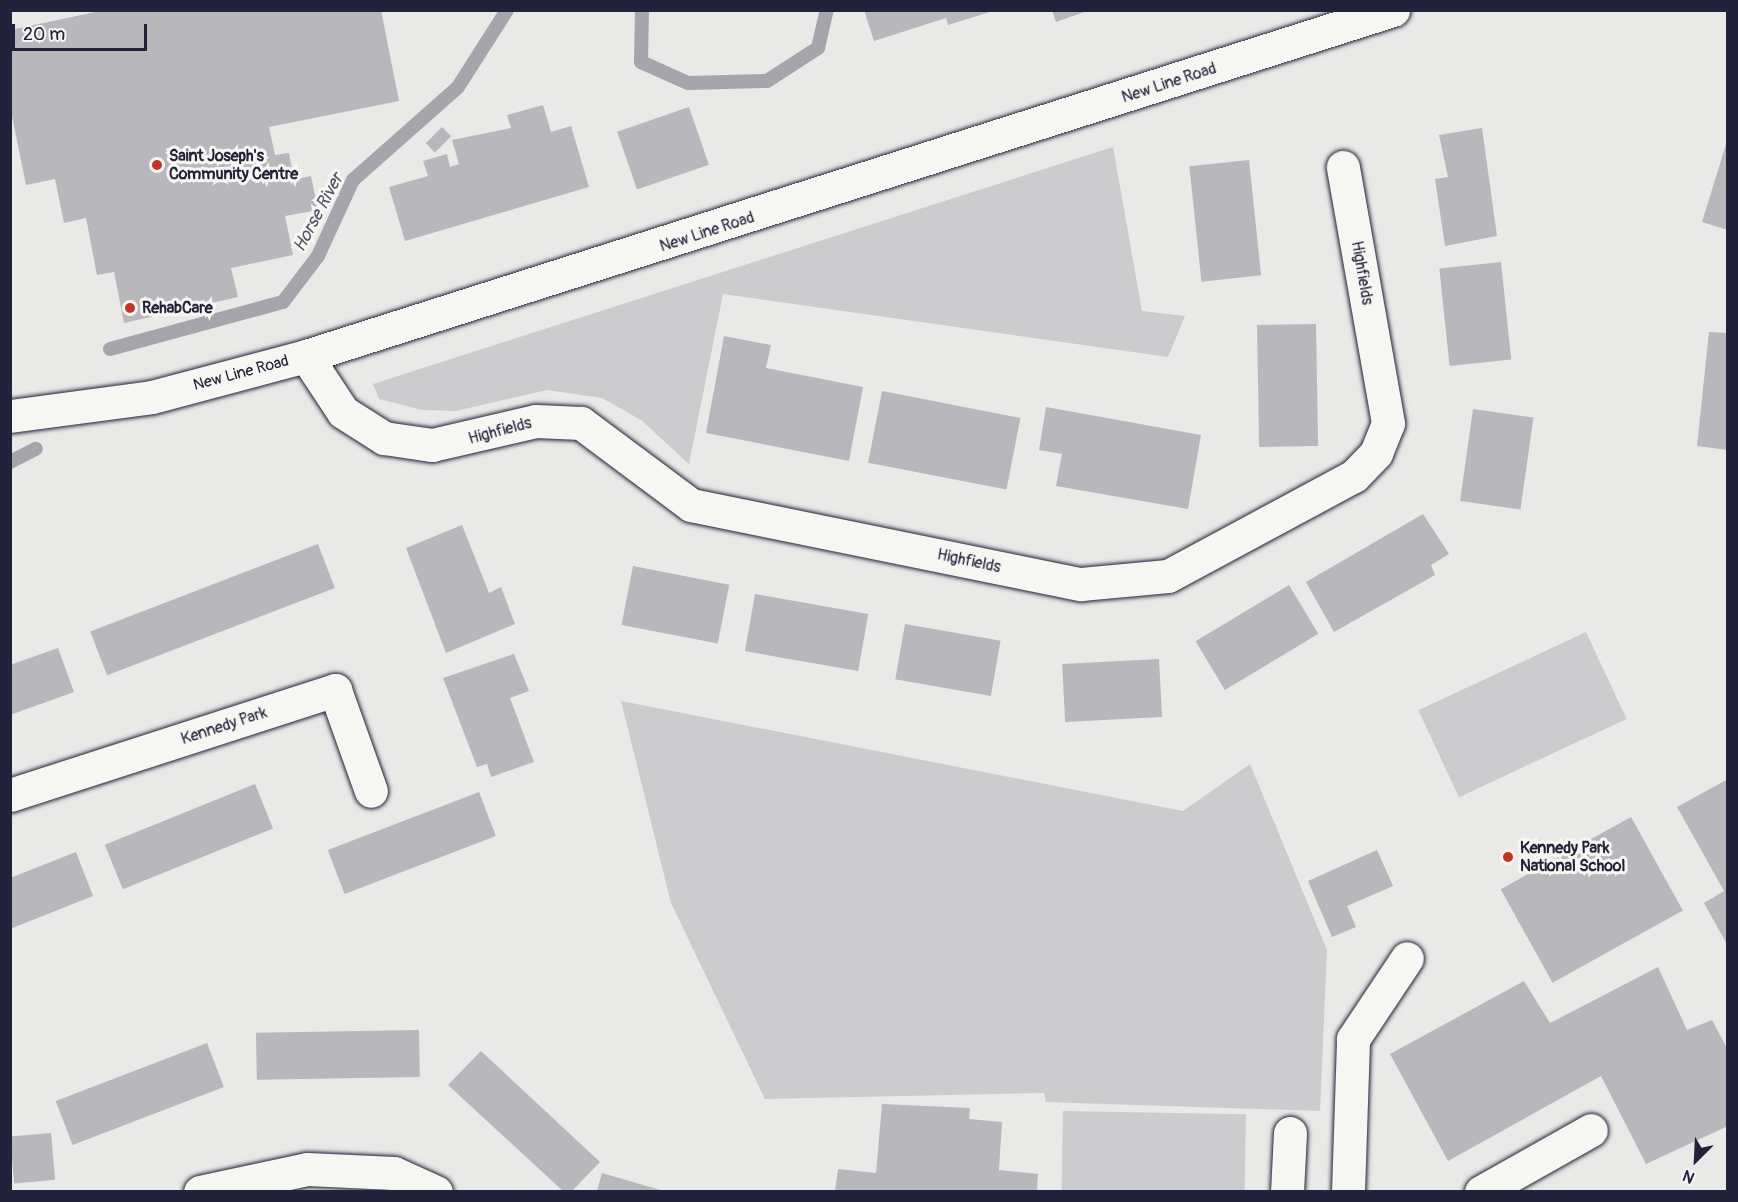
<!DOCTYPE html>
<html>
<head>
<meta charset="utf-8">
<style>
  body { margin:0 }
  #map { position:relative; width:1738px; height:1202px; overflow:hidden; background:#e9e9e7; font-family:Pangolin,sans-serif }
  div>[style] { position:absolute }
  .green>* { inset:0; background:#ccccce; transform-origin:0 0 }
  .stream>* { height:14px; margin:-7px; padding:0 7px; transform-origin:7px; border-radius:7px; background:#a5a5ac }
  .building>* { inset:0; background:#b8b8bc; transform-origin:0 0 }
  .roads { filter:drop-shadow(0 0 2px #22223b) drop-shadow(0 0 2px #22223b) }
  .minor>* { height:33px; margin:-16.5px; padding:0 16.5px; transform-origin:16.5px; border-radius:16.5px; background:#f6f6f2 }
  .major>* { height:33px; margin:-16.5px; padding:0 16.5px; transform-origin:16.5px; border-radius:16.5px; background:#f6f6f2 }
  .dots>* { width:16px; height:16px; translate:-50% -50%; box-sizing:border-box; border:3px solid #f6f6f2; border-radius:50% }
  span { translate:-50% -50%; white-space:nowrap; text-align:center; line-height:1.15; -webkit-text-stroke:6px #f6f6f2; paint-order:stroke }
  .street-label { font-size:16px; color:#22223b }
  .poi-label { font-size:16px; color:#22223b; font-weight:700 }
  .left { translate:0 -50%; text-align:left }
  .water-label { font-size:18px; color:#565668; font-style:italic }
  .frame { position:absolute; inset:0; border:12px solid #22223b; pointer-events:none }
  .north { position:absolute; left:1666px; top:1130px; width:60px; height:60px; -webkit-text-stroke:4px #f6f6f2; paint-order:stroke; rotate:204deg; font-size:16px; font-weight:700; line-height:24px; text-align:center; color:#22223b }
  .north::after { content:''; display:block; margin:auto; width:21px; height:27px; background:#22223b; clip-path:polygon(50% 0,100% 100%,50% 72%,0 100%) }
  .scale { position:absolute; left:12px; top:24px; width:135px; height:27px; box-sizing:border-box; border:3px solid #22223b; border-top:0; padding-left:8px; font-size:18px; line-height:21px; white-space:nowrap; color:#22223b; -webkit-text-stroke:4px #f6f6f2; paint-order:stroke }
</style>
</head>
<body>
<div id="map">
  <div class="green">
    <div style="clip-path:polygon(1113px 147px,1142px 311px,1185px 316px,1168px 357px,723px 294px,689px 464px,641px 420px,602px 398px,547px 390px,456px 411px,422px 410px,379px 399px,373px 384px)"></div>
    <div style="left:1586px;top:632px;width:96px;height:185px;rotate:65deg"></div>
    <div style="clip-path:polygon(621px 701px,1183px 811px,1250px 764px,1327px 950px,1320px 1111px,1046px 1102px,1044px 1093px,765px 1099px,671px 903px)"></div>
    <div style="left:1063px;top:1111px;width:183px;height:80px;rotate:1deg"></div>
  </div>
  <div class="stream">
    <div style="left:642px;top:10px;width:52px;rotate:91.1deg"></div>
    <div style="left:641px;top:62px;width:51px;rotate:24.1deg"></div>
    <div style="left:688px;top:83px;width:79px;rotate:-1.5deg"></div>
    <div style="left:767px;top:81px;width:61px;rotate:-32.9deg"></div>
    <div style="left:818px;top:48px;width:39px;rotate:-77deg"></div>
    <div style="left:110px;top:349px;width:179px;rotate:-15.2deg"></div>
    <div style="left:283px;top:302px;width:58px;rotate:-52.7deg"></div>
    <div style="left:318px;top:256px;width:84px;rotate:-65.3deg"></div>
    <div style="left:353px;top:180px;width:140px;rotate:-41.5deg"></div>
    <div style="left:458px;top:87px;width:91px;rotate:-57.5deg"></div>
    <div style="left:10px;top:462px;width:29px;rotate:-27deg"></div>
  </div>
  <div class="building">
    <div style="clip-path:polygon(105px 10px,381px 10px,399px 101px,269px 127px,275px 155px,289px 153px,294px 180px,311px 176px,318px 210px,285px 216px,293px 255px,231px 268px,238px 297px,124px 323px,114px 272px,97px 275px,86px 218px,64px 223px,55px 179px,26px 185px,10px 106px,10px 30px)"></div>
    <div style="clip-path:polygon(864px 10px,993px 10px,993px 11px,948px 25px,946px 18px,874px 41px)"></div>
    <div style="clip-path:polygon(1052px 10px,1087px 10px,1087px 11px,1056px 22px)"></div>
    <div style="clip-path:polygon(543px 105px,551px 132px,571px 126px,589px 187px,405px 241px,389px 187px,428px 176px,423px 161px,447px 154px,450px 167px,459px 164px,452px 140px,511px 128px,507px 115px)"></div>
    <div style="left:689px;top:107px;width:61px;height:76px;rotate:71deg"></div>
    <div style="left:442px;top:127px;width:13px;height:23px;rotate:45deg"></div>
    <div style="clip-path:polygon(1482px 128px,1497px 236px,1445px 246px,1435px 179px,1448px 177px,1439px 135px)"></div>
    <div style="clip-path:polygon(1727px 141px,1728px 141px,1728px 230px,1702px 222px)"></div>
    <div style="left:1249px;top:160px;width:116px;height:60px;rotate:84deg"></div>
    <div style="left:1501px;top:262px;width:98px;height:62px;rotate:84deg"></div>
    <div style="left:1316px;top:324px;width:122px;height:59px;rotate:89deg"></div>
    <div style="clip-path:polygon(1709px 332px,1728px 333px,1728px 450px,1697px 446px)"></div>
    <div style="clip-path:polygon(724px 336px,771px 345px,766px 368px,863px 387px,849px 461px,706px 433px)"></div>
    <div style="left:882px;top:391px;width:141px;height:73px;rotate:11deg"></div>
    <div style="clip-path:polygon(1046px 407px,1201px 435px,1188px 509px,1056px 486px,1062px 454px,1039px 450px)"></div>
    <div style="left:1473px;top:409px;width:61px;height:93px;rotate:8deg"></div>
    <div style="clip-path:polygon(1423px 514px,1449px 554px,1431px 565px,1435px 575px,1334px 632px,1306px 582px)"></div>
    <div style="clip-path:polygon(462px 525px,489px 593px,501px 587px,515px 624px,446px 653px,406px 548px)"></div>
    <div style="left:318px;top:544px;width:47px;height:244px;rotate:69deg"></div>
    <div style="left:633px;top:566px;width:98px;height:60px;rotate:11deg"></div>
    <div style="left:1289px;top:585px;width:57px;height:109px;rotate:59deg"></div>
    <div style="left:755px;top:594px;width:115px;height:58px;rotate:10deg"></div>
    <div style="left:905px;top:624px;width:97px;height:56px;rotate:10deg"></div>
    <div style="clip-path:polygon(58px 648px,74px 692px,10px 715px,10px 665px)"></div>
    <div style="clip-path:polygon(514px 654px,529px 691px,510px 698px,534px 762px,491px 777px,487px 764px,477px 767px,443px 678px)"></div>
    <div style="left:1159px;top:659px;width:58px;height:97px;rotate:87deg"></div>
    <div style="clip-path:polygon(1728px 779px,1728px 946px,1704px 903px,1724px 891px,1677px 807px)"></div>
    <div style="left:255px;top:784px;width:48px;height:162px;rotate:68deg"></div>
    <div style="left:479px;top:792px;width:47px;height:162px;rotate:69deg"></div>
    <div style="left:1631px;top:817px;width:107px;height:149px;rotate:61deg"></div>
    <div style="clip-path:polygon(1377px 850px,1393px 886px,1347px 906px,1356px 927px,1332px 937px,1308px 881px)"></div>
    <div style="clip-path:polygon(76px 852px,93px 896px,10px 929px,10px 878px)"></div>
    <div style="clip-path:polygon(1658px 967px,1687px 1030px,1712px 1020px,1728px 1050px,1728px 1126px,1646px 1164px,1601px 1076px,1448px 1161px,1390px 1054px,1524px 981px,1550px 1023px)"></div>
    <div style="left:419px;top:1030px;width:47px;height:163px;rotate:89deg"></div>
    <div style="left:207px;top:1043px;width:47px;height:162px;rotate:69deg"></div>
    <div style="clip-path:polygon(481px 1051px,600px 1162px,572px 1191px,563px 1191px,448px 1085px)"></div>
    <div style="clip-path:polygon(882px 1104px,970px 1108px,969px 1119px,1002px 1122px,999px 1170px,1038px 1174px,1037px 1191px,835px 1191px,838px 1169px,876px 1173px)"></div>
    <div style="left:51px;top:1133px;width:47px;height:41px;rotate:85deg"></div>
    <div style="clip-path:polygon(602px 1173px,664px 1191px,597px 1191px)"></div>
  </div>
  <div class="roads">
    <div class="minor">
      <div style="left:306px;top:356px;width:67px;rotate:56.5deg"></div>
      <div style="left:343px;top:412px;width:49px;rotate:32.4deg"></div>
      <div style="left:384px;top:438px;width:49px;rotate:8.3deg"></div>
      <div style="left:432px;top:445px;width:107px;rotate:-13deg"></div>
      <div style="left:536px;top:421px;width:45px;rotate:2.5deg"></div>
      <div style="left:581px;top:423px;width:137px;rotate:36.7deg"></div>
      <div style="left:691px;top:505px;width:398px;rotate:11.5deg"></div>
      <div style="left:1081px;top:584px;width:87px;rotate:-5.3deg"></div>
      <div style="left:1168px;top:576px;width:211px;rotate:-28.3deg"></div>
      <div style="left:1354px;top:476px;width:32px;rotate:-46deg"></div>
      <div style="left:1376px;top:453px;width:32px;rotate:-68deg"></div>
      <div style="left:1388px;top:423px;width:260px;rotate:-100deg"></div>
      <div style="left:10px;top:795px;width:342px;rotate:-17.9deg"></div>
      <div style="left:335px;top:690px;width:107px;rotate:70.4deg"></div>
      <div style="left:200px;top:1192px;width:109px;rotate:-12.1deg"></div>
      <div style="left:307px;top:1169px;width:87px;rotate:2.6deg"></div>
      <div style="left:394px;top:1173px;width:46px;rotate:24.3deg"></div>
      <div style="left:1287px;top:1192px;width:59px;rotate:-87.1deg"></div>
      <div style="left:1348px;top:1192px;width:153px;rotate:-88.1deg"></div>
      <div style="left:1353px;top:1039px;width:97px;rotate:-56.3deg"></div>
      <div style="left:1481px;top:1192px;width:126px;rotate:-29.4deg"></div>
    </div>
    <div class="major">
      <div style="left:10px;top:416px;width:143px;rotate:-7.6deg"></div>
      <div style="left:152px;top:397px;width:159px;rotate:-14.9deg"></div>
      <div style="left:306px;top:356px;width:1141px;rotate:-17.66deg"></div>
    </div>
  </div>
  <div class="dots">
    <div style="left:157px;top:165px;background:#c8321e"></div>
    <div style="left:130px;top:308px;background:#c8321e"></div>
    <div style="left:1508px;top:857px;background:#c8321e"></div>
  </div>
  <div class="street-label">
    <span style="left:1169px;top:83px;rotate:-18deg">New Line Road</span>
    <span style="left:707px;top:232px;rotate:-18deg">New Line Road</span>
    <span style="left:1362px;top:273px;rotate:80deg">Highfields</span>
    <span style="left:241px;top:373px;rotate:-15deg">New Line Road</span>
    <span style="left:500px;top:431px;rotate:-15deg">Highfields</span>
    <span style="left:969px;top:561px;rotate:12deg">Highfields</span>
    <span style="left:224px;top:726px;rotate:-18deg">Kennedy Park</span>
  </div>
  <div class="poi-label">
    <span class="left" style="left:169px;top:165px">Saint Joseph's<br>Community Centre</span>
    <span class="left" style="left:142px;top:308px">RehabCare</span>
    <span class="left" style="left:1520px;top:857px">Kennedy Park<br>National School</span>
  </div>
  <div class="water-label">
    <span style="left:319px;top:213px;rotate:-62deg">Horse River</span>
  </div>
  <div class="frame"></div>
  <div class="north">N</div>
  <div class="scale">20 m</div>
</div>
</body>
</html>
